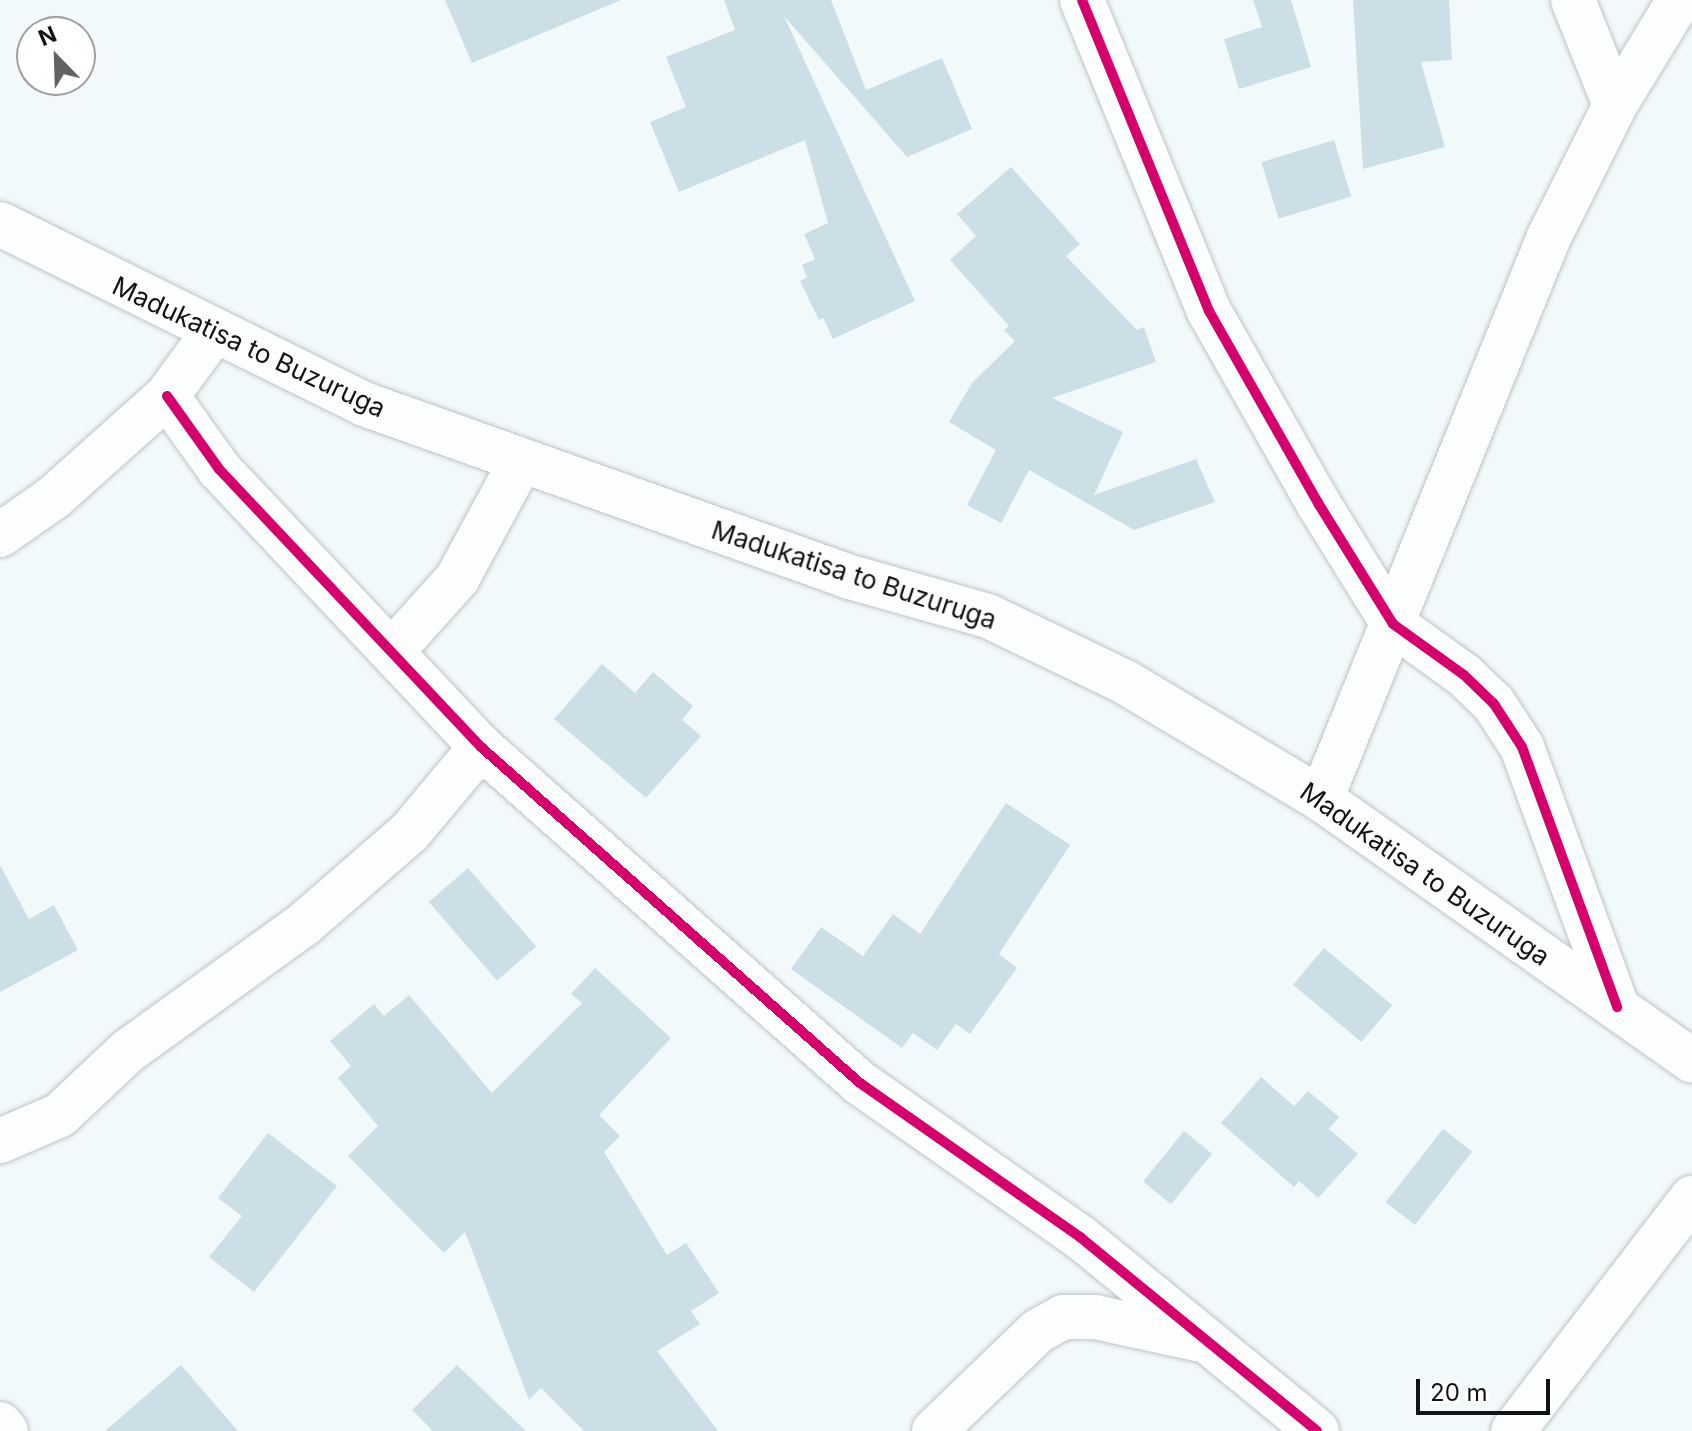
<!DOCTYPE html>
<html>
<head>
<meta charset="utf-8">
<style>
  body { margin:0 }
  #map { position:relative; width:1692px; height:1431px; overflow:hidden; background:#f2f9fb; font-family:Inter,sans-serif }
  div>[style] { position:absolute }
  .building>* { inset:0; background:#ccdfe7; transform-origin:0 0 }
  .roads { filter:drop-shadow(0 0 2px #bec4c6) drop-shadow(0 0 2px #bec4c6) }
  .minor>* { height:44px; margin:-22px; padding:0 22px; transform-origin:22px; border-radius:22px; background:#fdfefe }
  .major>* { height:44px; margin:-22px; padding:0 22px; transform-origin:22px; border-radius:22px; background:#fdfefe }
  .cycleway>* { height:10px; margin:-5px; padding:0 5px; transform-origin:5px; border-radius:5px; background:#d6006c }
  span { translate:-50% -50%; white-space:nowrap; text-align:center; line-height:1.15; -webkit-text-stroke:7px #fff; paint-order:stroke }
  .street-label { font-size:26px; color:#111416 }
  .north { position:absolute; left:16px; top:16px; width:80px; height:80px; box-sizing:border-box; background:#fff; border:2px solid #a0a1a2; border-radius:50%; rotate:337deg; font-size:22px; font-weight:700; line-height:32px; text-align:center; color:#111416 }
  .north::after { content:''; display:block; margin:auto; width:28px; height:36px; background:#606466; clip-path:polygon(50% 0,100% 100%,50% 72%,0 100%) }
  .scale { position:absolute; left:1416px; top:1379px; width:134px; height:36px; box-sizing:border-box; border:4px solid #111416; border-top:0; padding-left:10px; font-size:24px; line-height:28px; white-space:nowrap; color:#111416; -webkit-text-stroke:6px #fff; paint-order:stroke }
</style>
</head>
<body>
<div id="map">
  <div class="building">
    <div style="clip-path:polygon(445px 0,621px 0,472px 63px)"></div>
    <div style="clip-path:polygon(724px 0,831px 0,866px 90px,942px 58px,972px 129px,907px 157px,784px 16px,915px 301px,833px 339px,823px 318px,819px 320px,800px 281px,807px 277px,802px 265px,815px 259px,804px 234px,828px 223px,805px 140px,679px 192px,650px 122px,686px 107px,666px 57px,735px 30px)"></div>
    <div style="clip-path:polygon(1253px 0,1291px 0,1311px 67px,1239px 89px,1224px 39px,1262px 27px)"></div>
    <div style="clip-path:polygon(1353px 0,1449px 0,1452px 60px,1421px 62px,1445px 147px,1363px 169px)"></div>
    <div style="left:1334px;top:140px;width:59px;height:76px;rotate:73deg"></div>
    <div style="clip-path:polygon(1011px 167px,1080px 244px,1066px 256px,1137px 330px,1144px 327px,1156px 362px,1052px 398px,1123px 432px,1094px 495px,1196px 459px,1215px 502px,1134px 530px,1029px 470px,1001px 523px,967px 505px,996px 450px,949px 422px,972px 383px,1015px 341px,1004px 330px,1009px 326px,950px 260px,976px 236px,957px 214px)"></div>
    <div style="clip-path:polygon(602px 664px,635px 693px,653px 672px,693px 706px,682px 720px,701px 736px,646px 798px,554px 719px)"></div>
    <div style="clip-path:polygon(1006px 803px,1070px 845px,999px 954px,1017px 968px,970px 1034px,956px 1024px,937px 1050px,913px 1033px,902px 1048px,791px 969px,821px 927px,863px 956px,893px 914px,920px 934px)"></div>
    <div style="clip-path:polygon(0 865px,29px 919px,54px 905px,78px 950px,0 992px)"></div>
    <div style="left:468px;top:868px;width:104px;height:52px;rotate:49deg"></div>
    <div style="left:1324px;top:948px;width:89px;height:48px;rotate:40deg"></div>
    <div style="clip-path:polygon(595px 968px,671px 1038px,599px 1115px,620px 1136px,604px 1152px,667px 1255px,686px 1243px,719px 1293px,691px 1311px,700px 1324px,657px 1351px,718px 1431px,584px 1431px,541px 1388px,529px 1400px,465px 1232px,444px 1253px,348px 1156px,378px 1126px,338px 1078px,351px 1066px,330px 1041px,374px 1004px,384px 1016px,409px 995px,492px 1093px,582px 1003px,571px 994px)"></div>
    <div style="clip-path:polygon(1261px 1077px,1294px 1106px,1308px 1091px,1339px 1117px,1329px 1129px,1358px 1154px,1318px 1198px,1299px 1181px,1294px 1187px,1221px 1123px)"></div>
    <div style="left:1443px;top:1129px;width:37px;height:93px;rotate:38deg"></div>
    <div style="left:1184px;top:1131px;width:36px;height:65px;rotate:39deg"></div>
    <div style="clip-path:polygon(268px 1133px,337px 1186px,254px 1292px,209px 1257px,242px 1216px,218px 1198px)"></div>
    <div style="clip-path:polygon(181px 1365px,238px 1431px,105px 1431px)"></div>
    <div style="clip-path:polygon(457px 1365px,526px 1431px,433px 1431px,412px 1410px)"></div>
  </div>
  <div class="roads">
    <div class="minor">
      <div style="left:1082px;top:0;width:336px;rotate:67.8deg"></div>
      <div style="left:1209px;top:311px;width:221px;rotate:60.4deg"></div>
      <div style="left:1318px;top:503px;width:142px;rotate:58.2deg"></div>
      <div style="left:1393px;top:624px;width:87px;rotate:35.7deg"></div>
      <div style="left:1464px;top:675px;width:42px;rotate:44deg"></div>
      <div style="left:1494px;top:704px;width:51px;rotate:56.9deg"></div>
      <div style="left:1522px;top:747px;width:277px;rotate:69.9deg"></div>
      <div style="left:1573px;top:0;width:113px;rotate:68.2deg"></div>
      <div style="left:167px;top:396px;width:90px;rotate:54.5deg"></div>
      <div style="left:219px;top:469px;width:382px;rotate:46.7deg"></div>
      <div style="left:481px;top:747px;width:506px;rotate:41.56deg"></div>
      <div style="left:860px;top:1083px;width:269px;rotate:35deg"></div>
      <div style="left:1080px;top:1237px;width:306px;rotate:39.3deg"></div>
      <div style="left:0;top:535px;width:65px;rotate:-34.9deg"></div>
      <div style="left:53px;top:498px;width:153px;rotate:-41.8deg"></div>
      <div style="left:167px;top:396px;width:78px;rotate:-53.9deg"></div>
      <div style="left:394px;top:649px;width:94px;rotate:-48deg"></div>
      <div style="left:457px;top:579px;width:132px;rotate:-61.5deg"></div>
      <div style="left:1321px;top:799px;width:606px;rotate:-67.92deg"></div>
      <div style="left:1549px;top:237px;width:148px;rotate:-63.4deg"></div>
      <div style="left:1615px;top:105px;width:123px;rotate:-58.6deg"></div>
      <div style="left:0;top:1141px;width:65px;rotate:-23.4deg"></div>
      <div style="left:60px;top:1115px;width:93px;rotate:-43.3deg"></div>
      <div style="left:128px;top:1051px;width:216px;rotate:-35.8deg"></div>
      <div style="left:303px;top:925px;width:140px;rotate:-41deg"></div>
      <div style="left:409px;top:833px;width:112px;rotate:-50.1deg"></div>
      <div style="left:0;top:1424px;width:9px;rotate:49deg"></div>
      <div style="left:934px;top:1431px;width:144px;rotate:-43.9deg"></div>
      <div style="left:1038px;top:1331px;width:29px;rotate:-29deg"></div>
      <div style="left:1063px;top:1317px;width:32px"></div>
      <div style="left:1095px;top:1317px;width:104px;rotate:12.2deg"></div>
      <div style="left:1513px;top:1431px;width:294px;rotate:-52.5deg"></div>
    </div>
    <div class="major">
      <div style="left:0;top:224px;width:406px;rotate:26.3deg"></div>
      <div style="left:364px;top:404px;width:516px;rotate:19.59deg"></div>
      <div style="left:850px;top:577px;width:143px;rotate:15.8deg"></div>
      <div style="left:988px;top:616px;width:152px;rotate:25.7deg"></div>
      <div style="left:1125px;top:682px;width:228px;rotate:30.8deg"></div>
      <div style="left:1321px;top:799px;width:454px;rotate:35.2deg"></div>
    </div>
  </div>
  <div class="cycleway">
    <div style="left:1082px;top:0;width:336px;rotate:67.8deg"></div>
    <div style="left:1209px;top:311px;width:221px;rotate:60.4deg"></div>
    <div style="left:1318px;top:503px;width:142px;rotate:58.2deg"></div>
    <div style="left:1393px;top:624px;width:87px;rotate:35.7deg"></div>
    <div style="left:1464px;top:675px;width:42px;rotate:44deg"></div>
    <div style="left:1494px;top:704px;width:51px;rotate:56.9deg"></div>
    <div style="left:1522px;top:747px;width:277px;rotate:69.9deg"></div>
    <div style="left:167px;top:396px;width:90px;rotate:54.5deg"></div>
    <div style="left:219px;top:469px;width:382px;rotate:46.7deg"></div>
    <div style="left:481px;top:747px;width:506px;rotate:41.56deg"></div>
    <div style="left:860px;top:1083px;width:269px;rotate:35deg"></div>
    <div style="left:1080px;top:1237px;width:306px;rotate:39.3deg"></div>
  </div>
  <div class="street-label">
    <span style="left:249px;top:347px;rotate:25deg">Madukatisa to Buzuruga</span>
    <span style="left:854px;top:575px;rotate:18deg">Madukatisa to Buzuruga</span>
    <span style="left:1425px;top:874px;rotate:35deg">Madukatisa to Buzuruga</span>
  </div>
  <div class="north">N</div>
  <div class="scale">20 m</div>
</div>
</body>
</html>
